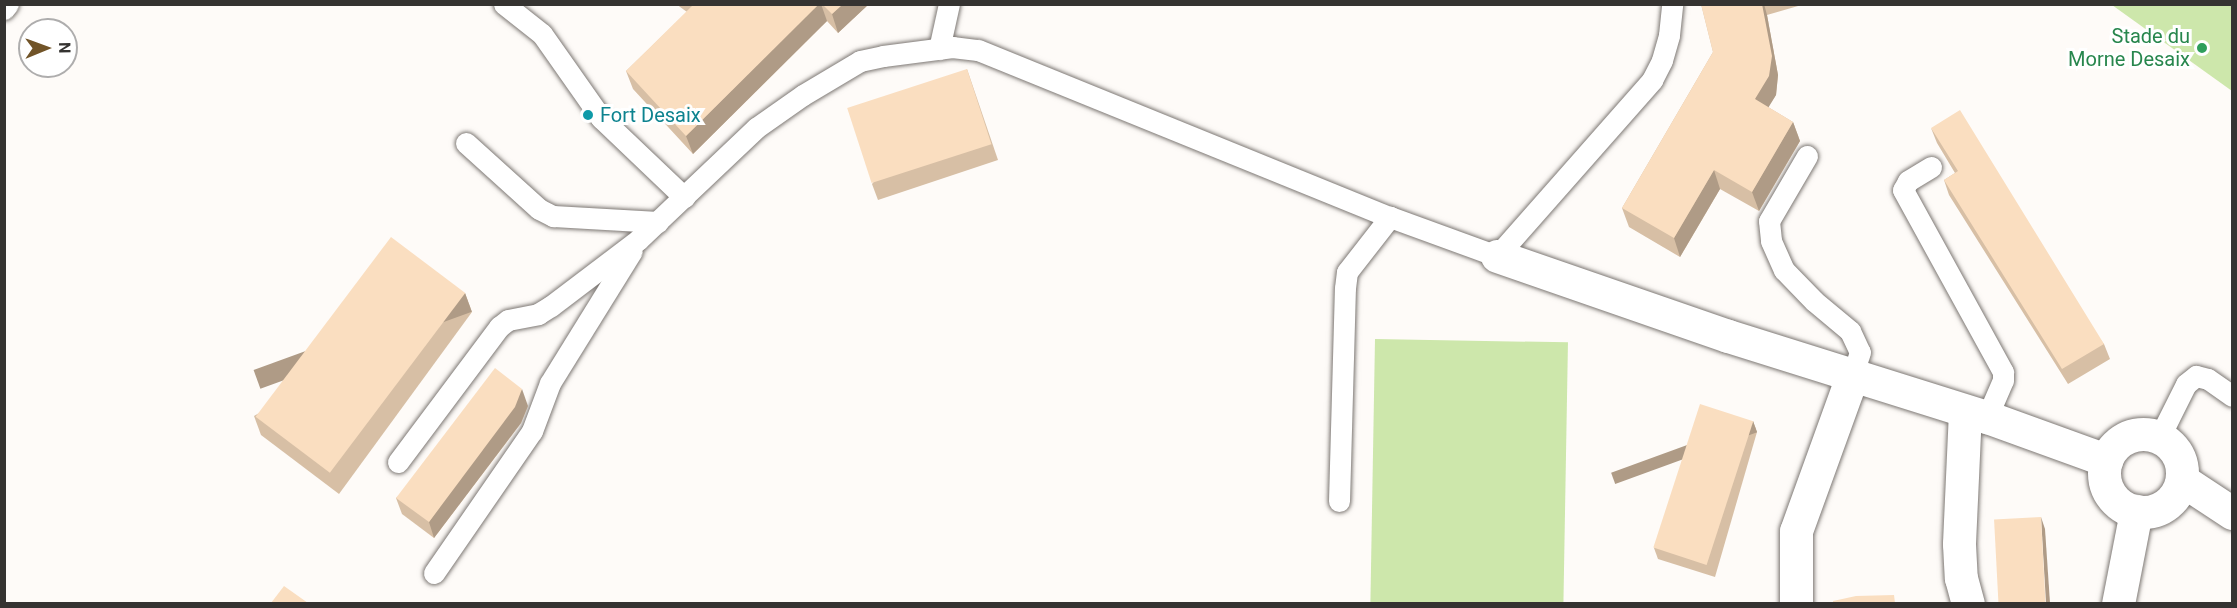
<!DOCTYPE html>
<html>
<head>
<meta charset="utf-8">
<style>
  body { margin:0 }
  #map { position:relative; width:2237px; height:608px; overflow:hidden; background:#fefbf8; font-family:Roboto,sans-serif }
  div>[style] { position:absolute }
  .green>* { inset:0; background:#cde7ab; transform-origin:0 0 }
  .roads { filter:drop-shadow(0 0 2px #7d7874) drop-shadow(0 0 2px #7d7874) }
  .lane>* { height:21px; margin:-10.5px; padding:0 10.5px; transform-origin:10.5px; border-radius:10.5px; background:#fff }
  .street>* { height:33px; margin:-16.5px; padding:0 16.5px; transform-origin:16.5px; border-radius:16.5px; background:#fff }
  .street>.ring { margin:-16.5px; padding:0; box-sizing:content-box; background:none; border:33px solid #fff; border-radius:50% }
  .wall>* { inset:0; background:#d7bfa5 }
  .shaded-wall>* { inset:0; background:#af9b86; transform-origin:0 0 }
  .building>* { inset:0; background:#fadec0; transform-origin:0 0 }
  .dots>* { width:16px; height:16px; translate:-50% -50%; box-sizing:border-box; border:3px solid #fff; border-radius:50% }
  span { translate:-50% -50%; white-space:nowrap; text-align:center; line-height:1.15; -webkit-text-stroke:6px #fff; paint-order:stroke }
  .leisure-label { font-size:20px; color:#27864d }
  .right { translate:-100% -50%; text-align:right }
  .culture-label { font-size:20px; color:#0d838f }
  .left { translate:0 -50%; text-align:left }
  .frame { position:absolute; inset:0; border:6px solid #353331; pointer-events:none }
  .north { position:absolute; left:18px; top:18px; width:60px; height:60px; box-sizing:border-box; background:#fff; border:2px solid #aeadad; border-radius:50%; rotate:89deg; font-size:16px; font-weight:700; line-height:24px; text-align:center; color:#353331 }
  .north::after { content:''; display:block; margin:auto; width:21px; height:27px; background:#715428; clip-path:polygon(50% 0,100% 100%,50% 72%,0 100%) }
</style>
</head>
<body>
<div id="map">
  <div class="green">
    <div style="clip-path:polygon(2112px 5px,2232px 5px,2232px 91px)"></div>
    <div style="left:1375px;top:339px;width:193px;height:264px;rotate:1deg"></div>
  </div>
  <div class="roads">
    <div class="lane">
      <div style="left:504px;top:4px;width:48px;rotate:38.3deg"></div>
      <div style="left:542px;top:34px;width:103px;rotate:54.9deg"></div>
      <div style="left:601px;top:118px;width:115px;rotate:43.6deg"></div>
      <div style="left:4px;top:9px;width:6px;rotate:-51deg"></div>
      <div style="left:939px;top:49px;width:46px;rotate:-77.5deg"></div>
      <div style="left:466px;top:143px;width:98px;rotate:42.1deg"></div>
      <div style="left:539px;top:209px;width:16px;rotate:27deg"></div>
      <div style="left:553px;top:216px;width:105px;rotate:3.3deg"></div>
      <div style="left:1807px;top:156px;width:75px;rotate:120.3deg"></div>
      <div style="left:1769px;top:221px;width:20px;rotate:84deg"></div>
      <div style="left:1771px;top:241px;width:32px;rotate:66deg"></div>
      <div style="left:1784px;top:270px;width:43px;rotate:45.9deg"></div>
      <div style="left:1814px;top:301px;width:47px;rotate:39.8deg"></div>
      <div style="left:1850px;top:331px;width:23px;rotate:65deg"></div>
      <div style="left:1860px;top:352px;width:25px;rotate:108deg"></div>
      <div style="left:1931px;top:167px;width:27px;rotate:149deg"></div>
      <div style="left:1908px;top:181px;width:10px;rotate:119deg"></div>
      <div style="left:1903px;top:190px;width:208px;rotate:61.2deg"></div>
      <div style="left:2003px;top:372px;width:8px;rotate:90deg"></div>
      <div style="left:2003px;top:380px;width:40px;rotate:113.4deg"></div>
      <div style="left:2160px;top:436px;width:58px;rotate:-63.4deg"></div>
      <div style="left:2186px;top:384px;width:13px;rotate:-39deg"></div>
      <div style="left:2196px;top:376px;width:12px;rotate:14deg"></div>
      <div style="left:2208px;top:379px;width:29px;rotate:35deg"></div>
      <div style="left:398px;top:462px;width:169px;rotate:-53.2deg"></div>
      <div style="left:499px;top:327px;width:11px;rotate:-38deg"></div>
      <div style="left:508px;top:320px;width:31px;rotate:-11deg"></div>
      <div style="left:538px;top:314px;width:15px;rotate:-32deg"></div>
      <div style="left:551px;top:306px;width:109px;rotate:-37.2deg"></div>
      <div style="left:638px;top:240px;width:163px;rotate:-43.5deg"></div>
      <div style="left:756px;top:128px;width:57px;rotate:-35.1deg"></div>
      <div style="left:803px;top:95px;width:66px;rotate:-30.8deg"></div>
      <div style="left:860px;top:61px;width:24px;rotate:-12deg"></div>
      <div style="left:883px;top:56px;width:70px;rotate:-7.4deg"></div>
      <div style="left:952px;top:47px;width:26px;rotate:7deg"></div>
      <div style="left:978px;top:50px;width:445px;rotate:22.1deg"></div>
      <div style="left:1390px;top:217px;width:114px;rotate:20deg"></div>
      <div style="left:1497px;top:256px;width:235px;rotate:-48.6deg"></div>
      <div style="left:1652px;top:80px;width:22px;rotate:-63deg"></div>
      <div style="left:1662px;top:60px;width:26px;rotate:-74deg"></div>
      <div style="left:1669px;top:35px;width:31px;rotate:-84deg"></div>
      <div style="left:1339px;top:501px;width:213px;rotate:-88.4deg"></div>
      <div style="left:1345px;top:288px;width:16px;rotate:-83deg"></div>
      <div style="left:1347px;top:272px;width:70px;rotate:-52deg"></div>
      <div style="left:434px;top:573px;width:173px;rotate:-55.4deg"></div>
      <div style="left:532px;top:431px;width:51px;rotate:-69.4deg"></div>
      <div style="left:550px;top:383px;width:155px;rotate:-58.2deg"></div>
    </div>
    <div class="street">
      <div style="left:1497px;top:256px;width:244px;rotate:19.1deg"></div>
      <div style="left:1728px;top:336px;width:271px;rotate:17.4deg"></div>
      <div style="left:1987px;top:417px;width:127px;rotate:19.9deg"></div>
      <div style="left:1965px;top:411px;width:133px;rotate:92.6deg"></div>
      <div style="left:1959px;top:544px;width:34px;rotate:87deg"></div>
      <div style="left:1961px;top:578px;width:27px;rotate:75deg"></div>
      <div class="ring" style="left:2104px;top:434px;width:45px;height:45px"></div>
      <div style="left:2182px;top:480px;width:60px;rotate:33.4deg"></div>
      <div style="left:1796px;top:604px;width:73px;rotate:-90deg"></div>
      <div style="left:1796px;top:531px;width:165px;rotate:-70.1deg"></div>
      <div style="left:2118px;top:604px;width:95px;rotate:-79deg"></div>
    </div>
  </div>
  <div class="wall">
    <div style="clip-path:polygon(676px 4px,869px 4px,838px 33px,827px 21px,693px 154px,633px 89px,626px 71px,687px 12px)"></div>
    <div style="clip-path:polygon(1701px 4px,1805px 4px,1767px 15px,1778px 75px,1776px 95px,1768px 107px,1793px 122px,1800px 141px,1759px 211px,1720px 189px,1680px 257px,1629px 227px,1622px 208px,1713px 52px)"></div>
    <div style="clip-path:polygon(967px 69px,998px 160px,878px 200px,872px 184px)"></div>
    <div style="clip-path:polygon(1931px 128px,2104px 344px,2110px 359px,2068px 384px,1949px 195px,1944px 180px,1955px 173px,1937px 143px)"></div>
    <div style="clip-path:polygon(465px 293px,472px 312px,339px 494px,261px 435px,254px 416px)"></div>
    <div style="clip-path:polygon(528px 406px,521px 423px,434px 538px,402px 514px,396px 498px)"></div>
    <div style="clip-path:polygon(1753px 421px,1757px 432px,1715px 577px,1658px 559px,1654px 548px)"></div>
  </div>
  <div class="shaded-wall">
    <div style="clip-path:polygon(819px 4px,821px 4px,827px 21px,693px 154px,686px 136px)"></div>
    <div style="clip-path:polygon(843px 4px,869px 4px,838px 33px,832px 14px)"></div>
    <div style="clip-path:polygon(1762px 4px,1764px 4px,1767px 15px,1778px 75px,1776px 95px,1762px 118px,1755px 99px)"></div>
    <div style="clip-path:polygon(1793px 122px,1800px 141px,1759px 211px,1752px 192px)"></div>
    <div style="clip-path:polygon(1714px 170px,1720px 189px,1680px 257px,1674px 238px)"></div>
    <div style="left:465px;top:293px;width:20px;height:225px;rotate:70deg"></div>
    <div style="clip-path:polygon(522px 389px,528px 406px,521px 423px,434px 538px,429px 522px)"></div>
    <div style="left:1753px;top:421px;width:12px;height:151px;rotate:70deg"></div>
    <div style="clip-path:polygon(2041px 517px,2045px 529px,2050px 603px,2046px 603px)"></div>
  </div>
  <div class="building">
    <div style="clip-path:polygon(694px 4px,819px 4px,686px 136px,626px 71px)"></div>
    <div style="clip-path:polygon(822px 4px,843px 4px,832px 14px)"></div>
    <div style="clip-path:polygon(1701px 4px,1762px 4px,1772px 56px,1769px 76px,1755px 99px,1793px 122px,1752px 192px,1714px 170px,1674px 238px,1622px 208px,1713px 52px)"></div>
    <div style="left:967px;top:69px;width:79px;height:126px;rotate:72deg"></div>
    <div style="clip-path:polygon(1960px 110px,2104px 344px,2062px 369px,1944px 180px,1958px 171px,1931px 128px)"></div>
    <div style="left:391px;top:237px;width:93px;height:225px;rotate:37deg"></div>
    <div style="clip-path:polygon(495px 368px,522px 389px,515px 407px,429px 522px,396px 498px)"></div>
    <div style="left:1700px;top:404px;width:56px;height:151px;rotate:18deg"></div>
    <div style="left:2041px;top:517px;width:86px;height:47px;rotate:87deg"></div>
    <div style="clip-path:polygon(284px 586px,308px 603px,271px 603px)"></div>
    <div style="clip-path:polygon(1894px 595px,1895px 603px,1833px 603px,1833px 601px,1856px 596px)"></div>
  </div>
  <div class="dots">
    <div style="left:2202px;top:48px;background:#2e9e5b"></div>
    <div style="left:588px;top:115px;background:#0f9aa8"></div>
  </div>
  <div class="leisure-label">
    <span class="right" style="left:2190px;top:48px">Stade du<br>Morne Desaix</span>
  </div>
  <div class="culture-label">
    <span class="left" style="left:600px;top:115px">Fort Desaix</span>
  </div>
  <div class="frame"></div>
  <div class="north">N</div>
</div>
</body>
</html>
